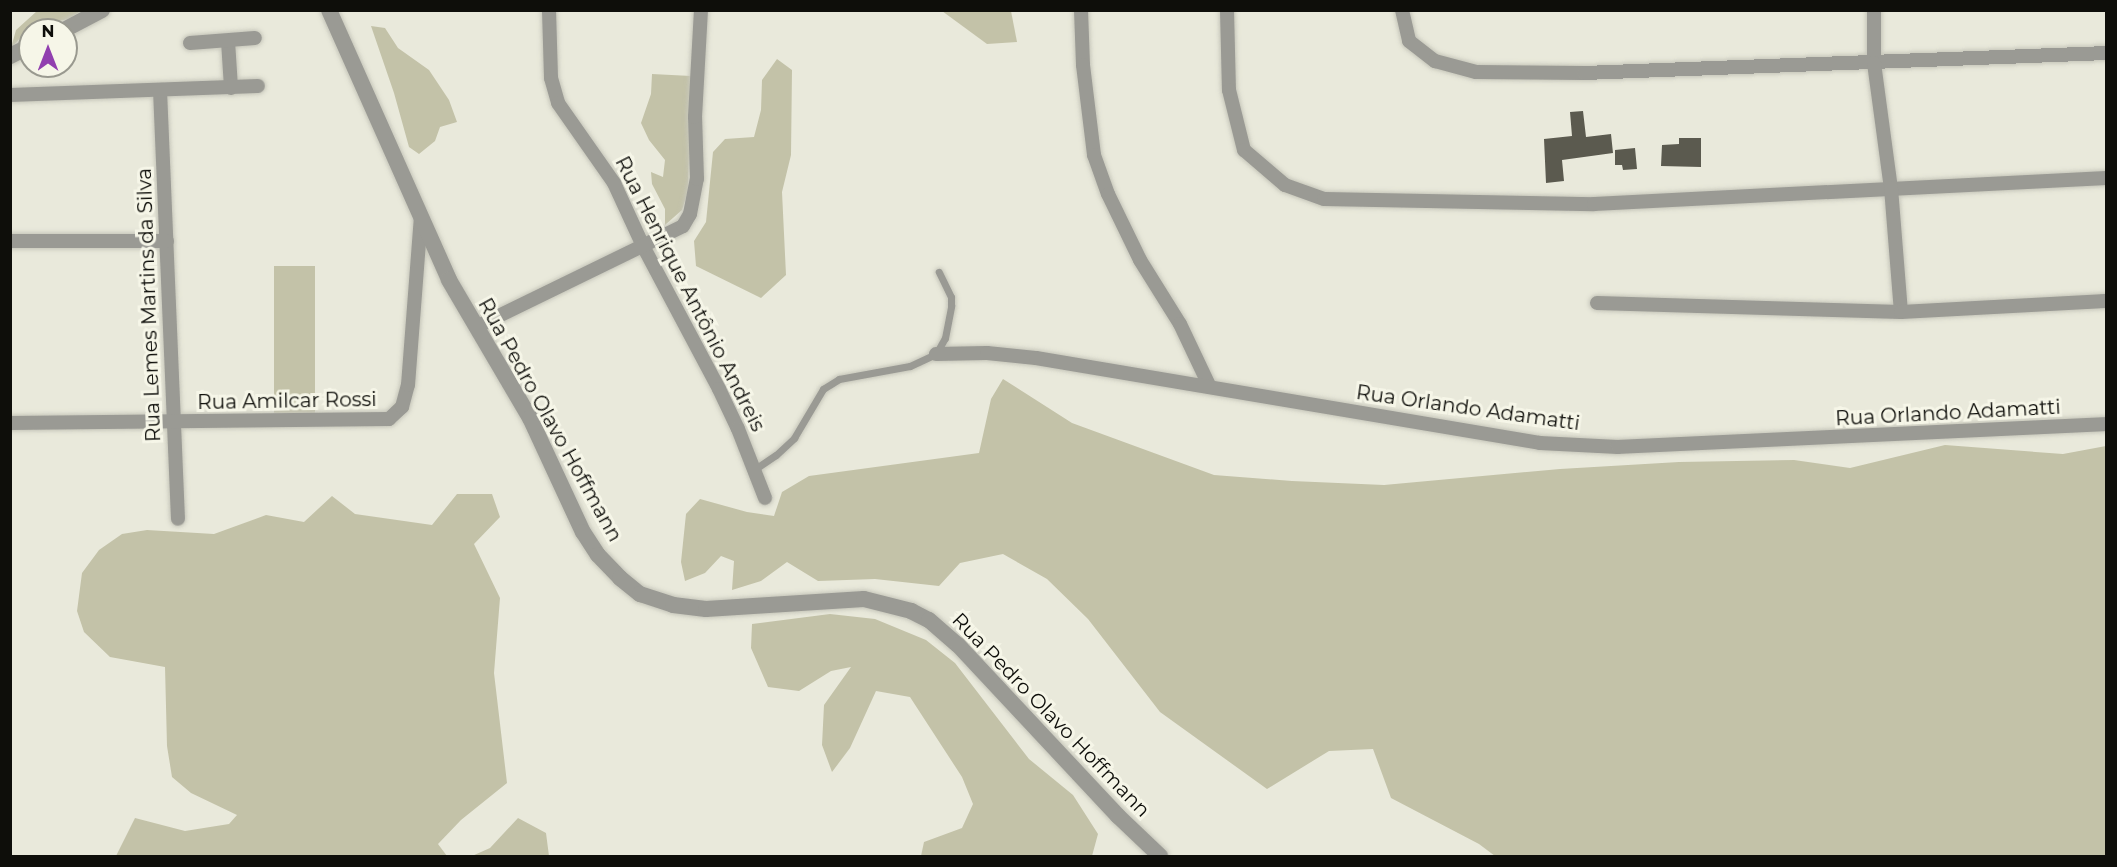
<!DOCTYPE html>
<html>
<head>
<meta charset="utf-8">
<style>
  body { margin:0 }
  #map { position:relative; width:2117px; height:867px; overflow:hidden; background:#e9e9db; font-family:Montserrat,sans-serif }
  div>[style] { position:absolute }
  .green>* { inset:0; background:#c3c2a8; transform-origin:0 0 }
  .building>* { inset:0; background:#5b5a4f }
  .roads { filter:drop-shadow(0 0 2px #c6c6ba) drop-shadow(0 0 2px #c6c6ba) }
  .service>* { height:7px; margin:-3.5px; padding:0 3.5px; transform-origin:3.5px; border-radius:3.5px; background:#9a9a94 }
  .minor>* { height:14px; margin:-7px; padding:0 7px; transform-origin:7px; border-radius:7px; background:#9a9a94 }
  .tertiary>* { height:16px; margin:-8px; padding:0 8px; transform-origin:8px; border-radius:8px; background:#9a9a94 }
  span { translate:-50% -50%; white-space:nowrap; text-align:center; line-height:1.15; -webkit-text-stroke:6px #f6f6e8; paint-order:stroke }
  .street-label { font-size:20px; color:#0e0e0a }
  .frame { position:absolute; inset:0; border:12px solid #0e0e0a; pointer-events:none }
  .north { position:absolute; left:18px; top:18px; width:60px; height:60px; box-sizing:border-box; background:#f6f6e8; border:2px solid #99998f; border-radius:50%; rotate:0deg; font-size:16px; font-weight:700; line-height:24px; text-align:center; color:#0e0e0a }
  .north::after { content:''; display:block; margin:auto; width:21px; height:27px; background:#913faf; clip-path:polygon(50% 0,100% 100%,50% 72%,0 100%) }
</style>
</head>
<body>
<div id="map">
  <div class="green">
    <div style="clip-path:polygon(37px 11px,81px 11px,68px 19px,30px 28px,11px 48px,16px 30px)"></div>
    <div style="clip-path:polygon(942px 11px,1011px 11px,1017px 42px,987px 44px)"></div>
    <div style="clip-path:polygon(371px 26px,385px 28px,398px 48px,429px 70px,449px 100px,457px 122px,440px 127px,435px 141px,419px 154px,409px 147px,394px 93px)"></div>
    <div style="clip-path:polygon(777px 59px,792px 70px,791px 155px,782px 192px,786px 275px,761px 298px,696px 266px,694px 241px,706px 222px,713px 152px,725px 139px,754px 137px,761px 110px,762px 80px)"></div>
    <div style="clip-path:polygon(652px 74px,691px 76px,688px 191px,682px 210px,665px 225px,665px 209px,652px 184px,651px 172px,663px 177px,665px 160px,649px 140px,641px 123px,651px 94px)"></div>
    <div style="left:274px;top:266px;width:41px;height:147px"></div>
    <div style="clip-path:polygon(1003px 379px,1072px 423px,1214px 475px,1292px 481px,1384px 485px,1560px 469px,1679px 462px,1794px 460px,1850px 468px,1945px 445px,2063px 454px,2106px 446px,2106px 856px,1495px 856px,1479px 844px,1391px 798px,1373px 749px,1329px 751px,1267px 789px,1160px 712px,1088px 619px,1047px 579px,1003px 554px,960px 563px,939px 586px,875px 579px,818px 581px,787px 562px,761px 581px,732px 590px,734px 561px,721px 556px,705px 573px,685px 581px,681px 562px,686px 514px,700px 499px,747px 512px,774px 516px,782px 492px,809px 476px,979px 453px,991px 399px)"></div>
    <div style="clip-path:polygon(457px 494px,492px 494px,500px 517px,474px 544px,500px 598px,494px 673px,507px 783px,461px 820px,438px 844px,447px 856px,116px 856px,135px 818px,185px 831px,229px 824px,237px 815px,191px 793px,172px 777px,167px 746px,165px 667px,110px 657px,84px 632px,77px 611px,82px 573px,99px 550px,122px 534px,147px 530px,214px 534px,266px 515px,304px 522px,332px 496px,355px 514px,432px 525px)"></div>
    <div style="clip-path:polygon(830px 614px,875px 619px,926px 640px,955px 663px,1029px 759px,1073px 795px,1098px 834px,1092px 856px,921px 856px,924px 842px,962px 828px,973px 804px,962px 777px,910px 697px,876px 691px,850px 748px,832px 772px,822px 745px,824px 705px,851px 667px,831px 671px,799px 691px,768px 687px,751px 648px,752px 624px)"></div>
    <div style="clip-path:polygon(518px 818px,546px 833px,549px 856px,472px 856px,490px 848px)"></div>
  </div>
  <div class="building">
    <div style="clip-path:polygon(1583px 111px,1586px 137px,1611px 134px,1613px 153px,1562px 160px,1564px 181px,1546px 183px,1544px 139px,1572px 136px,1570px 112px)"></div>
    <div style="clip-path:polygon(1679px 138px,1701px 138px,1701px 167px,1661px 166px,1662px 145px,1679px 144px)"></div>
    <div style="clip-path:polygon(1635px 148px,1637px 169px,1623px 170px,1622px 165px,1615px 165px,1615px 150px)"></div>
  </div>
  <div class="roads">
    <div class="service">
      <div style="left:755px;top:469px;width:25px;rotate:-34deg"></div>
      <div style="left:776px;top:455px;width:25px;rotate:-43deg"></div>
      <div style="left:794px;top:438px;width:57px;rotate:-59.4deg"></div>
      <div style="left:823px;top:389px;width:19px;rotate:-32deg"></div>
      <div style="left:839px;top:379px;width:72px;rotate:-10.4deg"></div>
      <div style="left:910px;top:366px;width:29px;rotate:-25deg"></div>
      <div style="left:936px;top:354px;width:18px;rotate:-61deg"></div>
      <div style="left:945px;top:338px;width:33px;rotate:-79deg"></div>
      <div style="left:951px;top:306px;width:9px;rotate:-90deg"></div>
      <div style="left:951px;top:297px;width:28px;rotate:-116deg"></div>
    </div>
    <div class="minor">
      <div style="left:549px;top:10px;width:68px;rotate:88.3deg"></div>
      <div style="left:551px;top:78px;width:26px;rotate:74deg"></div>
      <div style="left:558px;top:103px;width:98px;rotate:55deg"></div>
      <div style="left:614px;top:183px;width:69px;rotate:65.3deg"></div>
      <div style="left:643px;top:246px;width:162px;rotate:62deg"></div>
      <div style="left:719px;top:389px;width:44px;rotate:64.6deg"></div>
      <div style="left:738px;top:429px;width:74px;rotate:68.6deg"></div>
      <div style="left:1081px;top:10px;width:55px;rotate:87.9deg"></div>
      <div style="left:1083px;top:65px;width:91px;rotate:83deg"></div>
      <div style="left:1094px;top:155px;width:41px;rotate:70.3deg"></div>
      <div style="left:1108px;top:194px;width:73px;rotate:64.1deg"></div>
      <div style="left:1140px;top:260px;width:75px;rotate:58deg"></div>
      <div style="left:1180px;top:324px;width:68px;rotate:64.6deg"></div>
      <div style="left:1227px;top:10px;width:80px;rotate:88.6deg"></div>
      <div style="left:1229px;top:90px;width:62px;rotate:76deg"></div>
      <div style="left:1244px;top:150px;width:54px;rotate:40.5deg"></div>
      <div style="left:1285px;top:185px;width:41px;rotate:19.7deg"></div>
      <div style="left:1324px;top:199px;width:270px;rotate:1.1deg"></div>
      <div style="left:1594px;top:204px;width:513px;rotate:-2.91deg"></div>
      <div style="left:1402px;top:10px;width:32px;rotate:77deg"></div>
      <div style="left:1409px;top:41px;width:33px;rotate:38deg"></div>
      <div style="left:1435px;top:61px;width:42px;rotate:15deg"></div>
      <div style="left:1476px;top:72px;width:108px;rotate:0.5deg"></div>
      <div style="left:1584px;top:73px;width:522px;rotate:-2.19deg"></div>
      <div style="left:1874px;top:10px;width:53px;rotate:90deg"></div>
      <div style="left:1874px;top:63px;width:126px;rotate:82.3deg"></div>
      <div style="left:1891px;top:188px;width:124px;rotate:85.4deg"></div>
      <div style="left:228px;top:41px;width:47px;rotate:86.3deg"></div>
      <div style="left:190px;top:43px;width:65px;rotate:-4.4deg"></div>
      <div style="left:160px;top:90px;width:429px;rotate:87.6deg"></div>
      <div style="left:10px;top:95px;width:248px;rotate:-2.1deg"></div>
      <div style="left:10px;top:241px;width:157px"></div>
      <div style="left:1597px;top:303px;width:304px;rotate:1.7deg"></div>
      <div style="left:1901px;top:312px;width:205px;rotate:-3.1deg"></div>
      <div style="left:476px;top:327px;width:230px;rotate:-26deg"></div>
      <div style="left:683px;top:226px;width:14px;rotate:-60deg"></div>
      <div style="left:690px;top:214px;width:36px;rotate:-79deg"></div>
      <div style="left:697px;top:179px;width:62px;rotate:-91.8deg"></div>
      <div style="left:695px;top:117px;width:107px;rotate:-86.8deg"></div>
      <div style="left:936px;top:354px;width:51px;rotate:-1.1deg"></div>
      <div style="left:987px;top:353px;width:49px;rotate:5.8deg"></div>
      <div style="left:1036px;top:358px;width:511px;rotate:9.57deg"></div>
      <div style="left:1540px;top:443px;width:78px;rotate:2.9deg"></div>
      <div style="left:1618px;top:447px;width:489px;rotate:-2.7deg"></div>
      <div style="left:10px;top:423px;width:379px;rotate:-0.6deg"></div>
      <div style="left:389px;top:419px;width:18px;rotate:-43deg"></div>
      <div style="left:402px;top:407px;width:23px;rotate:-75deg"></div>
      <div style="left:408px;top:385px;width:169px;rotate:-85.6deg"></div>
    </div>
    <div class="tertiary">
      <div style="left:329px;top:10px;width:295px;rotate:66deg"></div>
      <div style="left:449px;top:280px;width:160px;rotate:59.6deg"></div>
      <div style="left:530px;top:418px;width:126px;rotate:65.1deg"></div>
      <div style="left:583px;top:532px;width:27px;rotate:57deg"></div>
      <div style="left:598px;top:555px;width:32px;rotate:46deg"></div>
      <div style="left:620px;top:578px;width:26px;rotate:39deg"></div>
      <div style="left:640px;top:594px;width:35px;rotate:18deg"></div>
      <div style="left:673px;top:605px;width:33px;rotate:7deg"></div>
      <div style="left:706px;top:609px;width:158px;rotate:-3.6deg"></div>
      <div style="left:864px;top:599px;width:49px;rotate:14.3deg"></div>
      <div style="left:911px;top:611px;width:20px;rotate:27deg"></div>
      <div style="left:929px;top:620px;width:38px;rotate:41deg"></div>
      <div style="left:958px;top:645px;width:234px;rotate:46.9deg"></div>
      <div style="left:1118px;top:816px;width:58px;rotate:43.6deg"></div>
      <div style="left:64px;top:30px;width:43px;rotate:-27.8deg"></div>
      <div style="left:10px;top:56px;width:22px;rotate:-27deg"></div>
    </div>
  </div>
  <div class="street-label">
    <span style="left:690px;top:294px;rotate:63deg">Rua Henrique Antônio Andreis</span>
    <span style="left:149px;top:305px;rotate:-92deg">Rua Lemes Martins da Silva</span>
    <span style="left:287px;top:401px;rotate:-1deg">Rua Amilcar Rossi</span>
    <span style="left:1468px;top:408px;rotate:8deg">Rua Orlando Adamatti</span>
    <span style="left:1948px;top:413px;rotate:-3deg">Rua Orlando Adamatti</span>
    <span style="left:550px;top:420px;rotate:61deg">Rua Pedro Olavo Hoffmann</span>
    <span style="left:1051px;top:715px;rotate:46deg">Rua Pedro Olavo Hoffmann</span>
  </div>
  <div class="frame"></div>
  <div class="north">N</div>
</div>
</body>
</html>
